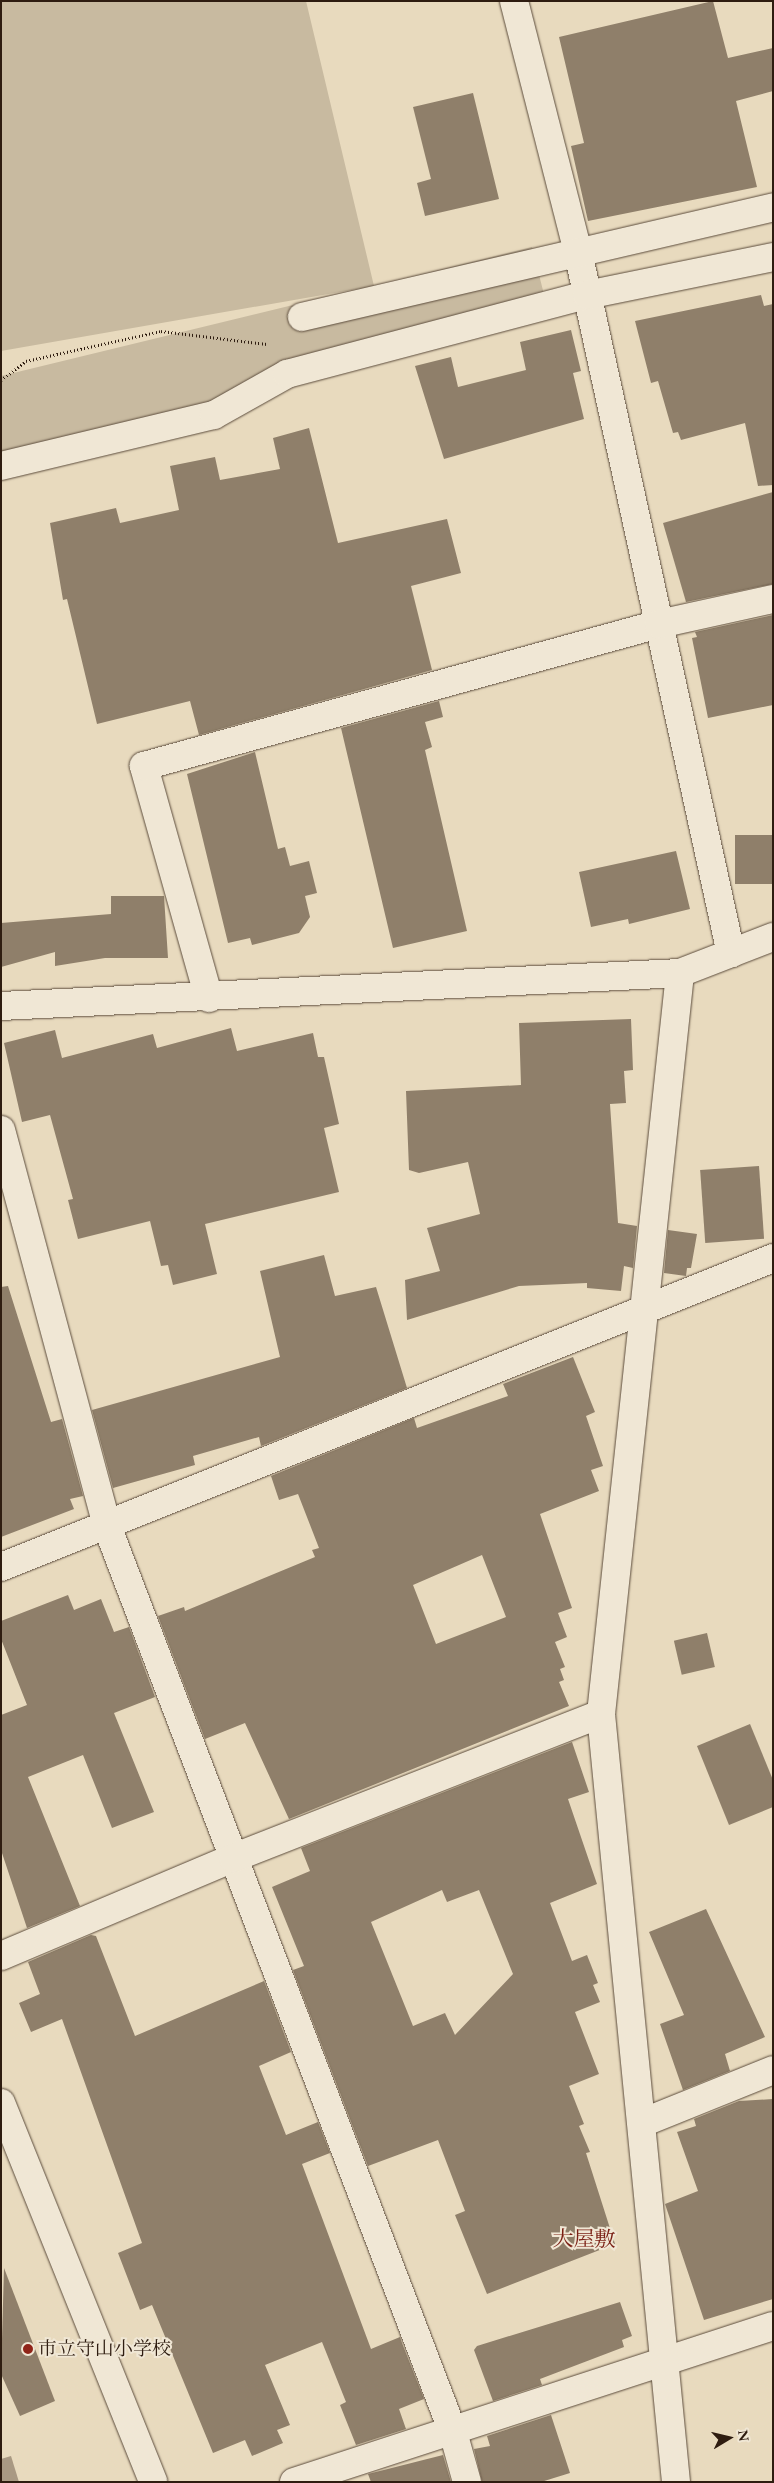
<!DOCTYPE html>
<html>
<head>
<meta charset="utf-8">
<style>
  body { margin:0 }
  #map { position:relative; width:774px; height:2483px; overflow:hidden; background:#e8dabe; font-family:"EB Garamond","Noto Serif JP",serif }
  div>[style] { position:absolute }
  .green>* { inset:0; background:#c8baa0 }
  .water>* { inset:0; background:#a99983 }
  .building>* { inset:0; background:#8f7f6a; transform-origin:0 0 }
  .path>* { height:3px; margin-top:-1.5px; transform-origin:0; background:repeating-linear-gradient(90deg,#2e1c10 0 1px,transparent 0 3.5px) }
  .roads { filter:drop-shadow(0 0 1px #5c4c3c) drop-shadow(0 0 1px #5c4c3c) }
  .street>* { height:28px; margin:-14px; padding:0 14px; transform-origin:14px; border-radius:14px; background:#f0e7d5 }
  .secondary>* { height:28px; margin:-14px; padding:0 14px; transform-origin:14px; border-radius:14px; background:#f0e7d5 }
  .dots>* { width:14px; height:14px; translate:-50% -50%; box-sizing:border-box; border:2px solid #f0e7d5; border-radius:50% }
  span { translate:-50% -50%; white-space:nowrap; text-align:center; line-height:1.15; -webkit-text-stroke:4px #f0e7d5; paint-order:stroke }
  .poi-label { font-size:19px; color:#2e1c10 }
  .left { translate:0 -50%; text-align:left }
  .quarter-label { font-size:21px; color:#7a1f14 }
  .frame { position:absolute; inset:0; border:2px solid #2e1c10; pointer-events:none }
  .north { position:absolute; left:704px; top:2413px; width:50px; height:50px; -webkit-text-stroke:4px #f0e7d5; paint-order:stroke; rotate:81deg; font-size:14px; font-weight:700; line-height:20px; text-align:center; color:#2e1c10 }
  .north::after { content:''; display:block; margin:auto; width:18px; height:22px; background:#2e1c10; clip-path:polygon(50% 0,100% 100%,50% 72%,0 100%) }
</style>
</head>
<body>
<div id="map">
  <div class="green">
    <div style="clip-path:polygon(1px 1px,306px 1px,374px 286px,532px 247px,550px 318px,1px 455px,1px 376px,363px 288px,1px 351px)"></div>
  </div>
  <div class="water">
    <div style="clip-path:polygon(11px 2456px,19px 2482px,1px 2482px,1px 2459px)"></div>
  </div>
  <div class="building">
    <div style="clip-path:polygon(713px 1px,728px 58px,773px 48px,773px 91px,736px 101px,757px 187px,588px 221px,571px 146px,584px 143px,559px 37px)"></div>
    <div style="clip-path:polygon(473px 93px,499px 199px,425px 216px,417px 183px,431px 179px,413px 107px)"></div>
    <div style="clip-path:polygon(761px 295px,764px 306px,773px 304px,773px 485px,758px 486px,745px 423px,681px 440px,678px 432px,673px 433px,658px 381px,651px 383px,635px 321px)"></div>
    <div style="clip-path:polygon(571px 330px,581px 371px,573px 373px,584px 419px,444px 459px,415px 366px,451px 357px,458px 387px,526px 370px,520px 342px)"></div>
    <div style="clip-path:polygon(309px 428px,338px 543px,447px 519px,461px 573px,411px 586px,432px 670px,199px 735px,190px 701px,97px 724px,67px 599px,63px 600px,50px 523px,116px 508px,120px 523px,179px 510px,170px 466px,215px 457px,220px 480px,280px 469px,273px 438px)"></div>
    <div style="clip-path:polygon(773px 492px,773px 584px,686px 602px,663px 523px)"></div>
    <div style="clip-path:polygon(773px 615px,773px 705px,708px 718px,692px 638px,697px 637px,695px 632px)"></div>
    <div style="clip-path:polygon(439px 701px,443px 717px,425px 722px,432px 747px,425px 750px,467px 931px,393px 948px,341px 728px)"></div>
    <div style="clip-path:polygon(255px 752px,278px 849px,285px 847px,290px 866px,309px 861px,317px 893px,305px 896px,310px 917px,299px 933px,252px 945px,250px 938px,228px 943px,187px 774px)"></div>
    <div style="left:773px;top:835px;width:49px;height:38px;rotate:90deg"></div>
    <div style="clip-path:polygon(676px 851px,690px 909px,629px 924px,628px 919px,591px 927px,579px 872px)"></div>
    <div style="clip-path:polygon(111px 896px,164px 896px,168px 958px,105px 958px,55px 966px,55px 952px,1px 967px,1px 923px,111px 914px)"></div>
    <div style="clip-path:polygon(631px 1019px,633px 1070px,624px 1071px,626px 1103px,610px 1104px,618px 1223px,637px 1226px,633px 1268px,624px 1266px,621px 1291px,587px 1288px,587px 1283px,519px 1286px,407px 1320px,405px 1280px,440px 1271px,427px 1228px,480px 1214px,468px 1162px,419px 1173px,409px 1170px,406px 1091px,521px 1085px,519px 1023px)"></div>
    <div style="clip-path:polygon(231px 1028px,237px 1051px,313px 1033px,318px 1057px,324px 1057px,339px 1124px,324px 1128px,339px 1192px,205px 1224px,217px 1274px,173px 1285px,168px 1265px,161px 1266px,150px 1221px,78px 1239px,68px 1200px,73px 1199px,50px 1115px,22px 1122px,4px 1043px,55px 1030px,62px 1058px,153px 1034px,157px 1048px)"></div>
    <div style="left:759px;top:1166px;width:73px;height:59px;rotate:86deg"></div>
    <div style="clip-path:polygon(668px 1230px,697px 1234px,691px 1268px,687px 1268px,686px 1276px,664px 1273px)"></div>
    <div style="clip-path:polygon(324px 1255px,335px 1296px,376px 1287px,407px 1388px,261px 1446px,259px 1437px,193px 1456px,195px 1465px,113px 1488px,92px 1410px,280px 1357px,260px 1271px)"></div>
    <div style="clip-path:polygon(8px 1286px,51px 1422px,62px 1419px,83px 1496px,70px 1499px,74px 1509px,1px 1537px,1px 1287px)"></div>
    <div style="clip-path:polygon(evenodd,573px 1357px,595px 1412px,586px 1416px,603px 1466px,591px 1470px,599px 1491px,540px 1514px,572px 1608px,558px 1613px,567px 1637px,555px 1642px,565px 1667px,560px 1669px,564px 1680px,559px 1682px,569px 1706px,289px 1819px,245px 1723px,205px 1739px,158px 1616px,184px 1607px,185px 1611px,315px 1557px,312px 1550px,319px 1548px,298px 1494px,279px 1500px,271px 1476px,414px 1418px,417px 1428px,508px 1396px,503px 1384px,573px 1357px,482px 1555px,506px 1617px,436px 1644px,413px 1585px,482px 1555px)"></div>
    <div style="clip-path:polygon(68px 1595px,74px 1610px,101px 1599px,114px 1632px,129px 1627px,155px 1697px,114px 1713px,154px 1812px,112px 1828px,83px 1755px,28px 1777px,80px 1906px,27px 1928px,1px 1850px,1px 1715px,27px 1705px,1px 1639px,1px 1621px)"></div>
    <div style="left:707px;top:1633px;width:35px;height:34px;rotate:77deg"></div>
    <div style="clip-path:polygon(750px 1724px,773px 1780px,773px 1807px,729px 1825px,697px 1746px)"></div>
    <div style="clip-path:polygon(evenodd,572px 1742px,589px 1792px,568px 1799px,597px 1884px,550px 1903px,572px 1961px,587px 1955px,598px 1983px,593px 1985px,600px 2002px,575px 2012px,599px 2074px,569px 2086px,584px 2124px,579px 2126px,590px 2152px,586px 2153px,615px 2244px,487px 2294px,455px 2215px,465px 2211px,438px 2140px,368px 2166px,293px 1970px,304px 1966px,272px 1887px,310px 1871px,301px 1848px,572px 1742px,442px 1890px,447px 1902px,479px 1890px,513px 1974px,455px 2035px,445px 2013px,413px 2026px,371px 1922px,442px 1890px)"></div>
    <div style="clip-path:polygon(706px 1909px,765px 2037px,725px 2054px,730px 2071px,683px 2090px,660px 2024px,684px 2015px,649px 1932px)"></div>
    <div style="clip-path:polygon(91px 1935px,96px 1936px,135px 2036px,264px 1981px,291px 2052px,259px 2066px,286px 2135px,318px 2122px,330px 2153px,302px 2164px,371px 2349px,400px 2337px,402px 2343px,424px 2399px,399px 2409px,406px 2429px,356px 2445px,340px 2405px,346px 2402px,322px 2342px,265px 2365px,290px 2425px,277px 2430px,283px 2443px,252px 2456px,245px 2440px,213px 2453px,152px 2305px,140px 2310px,118px 2253px,142px 2243px,62px 2019px,31px 2032px,19px 2003px,40px 1994px,28px 1962px)"></div>
    <div style="clip-path:polygon(773px 2099px,773px 2299px,704px 2320px,665px 2204px,698px 2191px,677px 2132px,696px 2126px,694px 2119px,739px 2101px)"></div>
    <div style="clip-path:polygon(4px 2268px,55px 2401px,20px 2416px,1px 2374px)"></div>
    <div style="clip-path:polygon(620px 2302px,632px 2336px,622px 2340px,624px 2347px,540px 2379px,542px 2385px,493px 2401px,474px 2350px,477px 2346px)"></div>
    <div style="clip-path:polygon(551px 2415px,570px 2473px,541px 2482px,482px 2482px,474px 2449px,490px 2446px,487px 2436px)"></div>
    <div style="clip-path:polygon(443px 2455px,451px 2482px,371px 2482px,368px 2474px)"></div>
  </div>
  <div class="path">
    <div style="left:1px;top:380px;width:31px;rotate:-37deg"></div>
    <div style="left:26px;top:361px;width:138px;rotate:-12.5deg"></div>
    <div style="left:161px;top:331px;width:107px;rotate:7deg"></div>
  </div>
  <div class="roads">
    <div class="street">
      <div style="left:514px;top:1px;width:259px;rotate:75.7deg"></div>
      <div style="left:578px;top:252px;width:718px;rotate:77.7deg"></div>
      <div style="left:302px;top:317px;width:484px;rotate:-13.1deg"></div>
      <div style="left:1px;top:466px;width:219px;rotate:-13.5deg"></div>
      <div style="left:214px;top:415px;width:84px;rotate:-29.3deg"></div>
      <div style="left:287px;top:374px;width:310px;rotate:-14.8deg"></div>
      <div style="left:587px;top:295px;width:190px;rotate:-11.5deg"></div>
      <div style="left:209px;top:998px;width:241px;rotate:-105.7deg"></div>
      <div style="left:144px;top:766px;width:534px;rotate:-15.42deg"></div>
      <div style="left:659px;top:624px;width:117px;rotate:-12.4deg"></div>
      <div style="left:1px;top:1006px;width:680px;rotate:-2.78deg"></div>
      <div style="left:680px;top:973px;width:100px;rotate:-21.2deg"></div>
      <div style="left:1px;top:1130px;width:410px;rotate:75deg"></div>
      <div style="left:107px;top:1526px;width:970px;rotate:69.1deg"></div>
      <div style="left:453px;top:2432px;width:52px;rotate:74.4deg"></div>
      <div style="left:1px;top:1567px;width:832px;rotate:-21.81deg"></div>
      <div style="left:1px;top:1956px;width:252px;rotate:-22.9deg"></div>
      <div style="left:233px;top:1858px;width:395px;rotate:-21.4deg"></div>
      <div style="left:642px;top:2123px;width:141px;rotate:-22deg"></div>
      <div style="left:294px;top:2482px;width:504px;rotate:-18.04deg"></div>
      <div style="left:676px;top:2482px;width:772px;rotate:-95.58deg"></div>
      <div style="left:601px;top:1714px;width:745px;rotate:-83.91deg"></div>
    </div>
    <div class="secondary">
      <div style="left:1px;top:2103px;width:408px;rotate:68.1deg"></div>
    </div>
  </div>
  <div class="dots">
    <div style="left:28px;top:2349px;background:#8f2418"></div>
  </div>
  <div class="poi-label">
    <span class="left" style="left:38px;top:2349px">市立守山小学校</span>
  </div>
  <div class="quarter-label">
    <span style="left:584px;top:2239px">大屋敷</span>
  </div>
  <div class="frame"></div>
  <div class="north">N</div>
</div>
</body>
</html>
